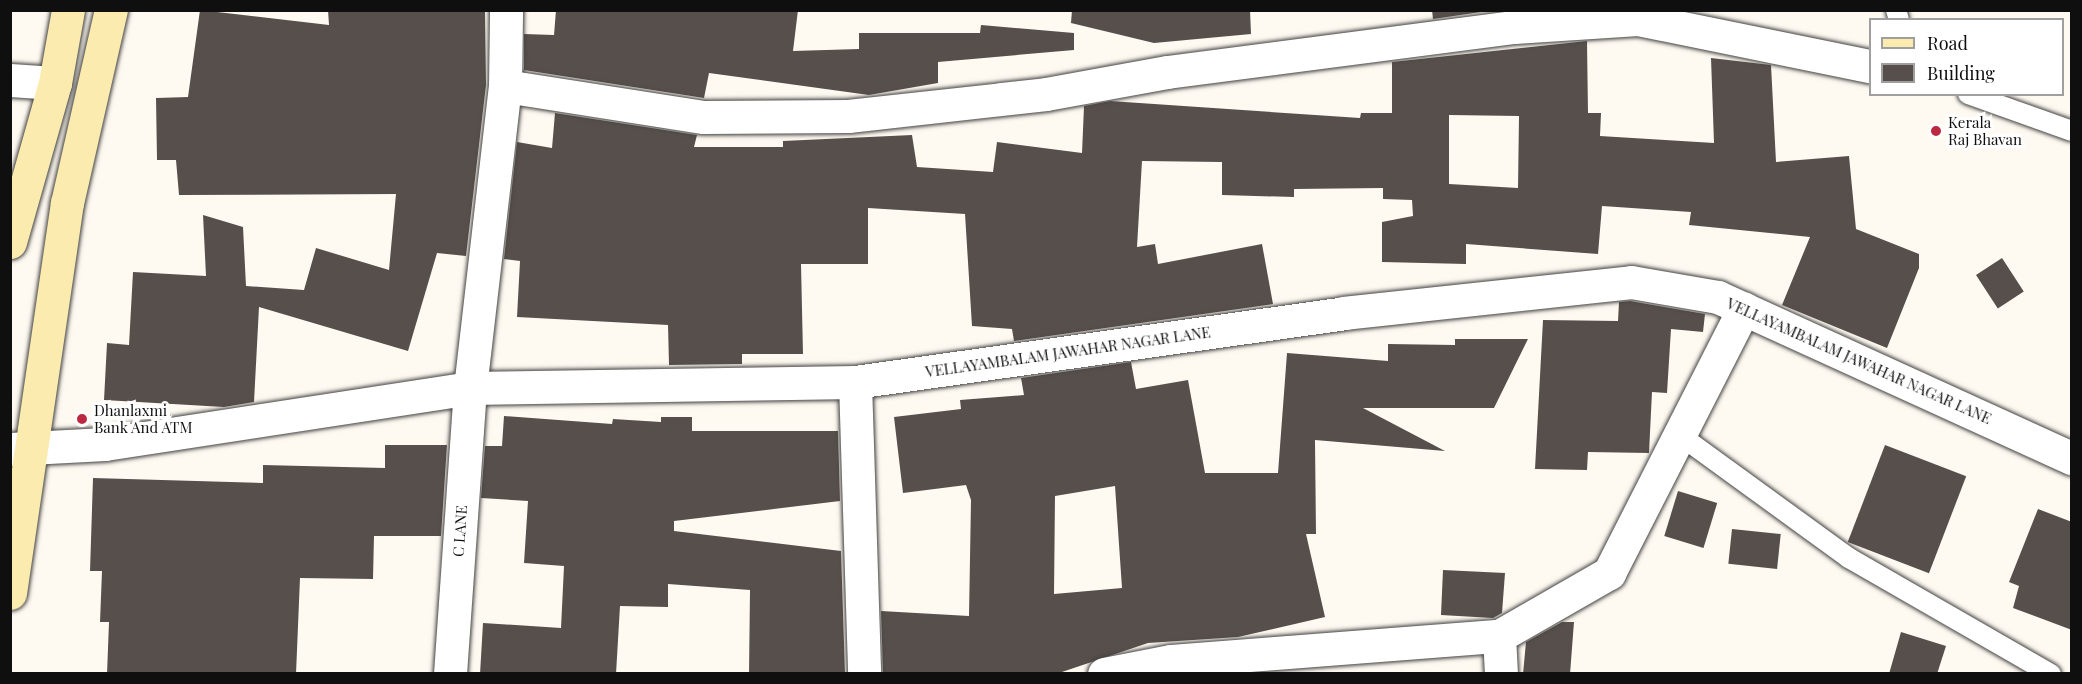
<!DOCTYPE html>
<html>
<head>
<meta charset="utf-8">
<style>
  body { margin:0 }
  #map { position:relative; width:2082px; height:684px; overflow:hidden; background:#fffaf1; font-family:"Playfair Display",serif }
  div>[style] { position:absolute }
  .building>* { inset:0; background:#574f4b; transform-origin:0 0 }
  .roads { filter:drop-shadow(0 0 2px #424242) drop-shadow(0 0 2px #424242) }
  .lane>* { height:20px; margin:-10px; padding:0 10px; transform-origin:10px; border-radius:10px; background:#fff }
  .street>* { height:33px; margin:-16.5px; padding:0 16.5px; transform-origin:16.5px; border-radius:16.5px; background:#fff }
  .secondary>* { height:33px; margin:-16.5px; padding:0 16.5px; transform-origin:16.5px; border-radius:16.5px; background:#fcebae }
  .dots>* { width:16px; height:16px; translate:-50% -50%; box-sizing:border-box; border:3px solid #fff; border-radius:50% }
  span { translate:-50% -50%; white-space:nowrap; text-align:center; line-height:1.15; -webkit-text-stroke:6px #fff; paint-order:stroke }
  .poi-label { font-size:15px; color:#0f0f0f }
  .left { translate:0 -50%; text-align:left }
  .street-label { font-size:15px; color:#0f0f0f }
  .frame { position:absolute; inset:0; border:12px solid #0f0f0f; pointer-events:none }
  .legend { position:absolute; left:1869px; top:18px; width:195px; height:78px; box-sizing:border-box; background:#fff; border:2px solid #9f9f9f; margin:0; padding:8px 10px; list-style:none; font-size:18px; color:#0f0f0f }
  .legend li { display:flex; align-items:center; gap:12px; height:30px }
  .legend b { width:30px; border:2px solid #9f9f9f }
</style>
</head>
<body>
<div id="map">
  <div class="building">
    <div style="clip-path:polygon(200px 10px,329px 25px,328px 10px,485px 10px,486px 85px,466px 256px,437px 253px,408px 351px,259px 307px,254px 402px,224px 407px,104px 400px,107px 343px,129px 345px,133px 272px,206px 276px,203px 215px,243px 227px,246px 286px,304px 290px,316px 248px,389px 270px,396px 194px,179px 195px,176px 160px,157px 160px,156px 98px,188px 97px)"></div>
    <div style="clip-path:polygon(556px 10px,798px 10px,793px 51px,859px 49px,859px 33px,980px 33px,981px 25px,1074px 33px,1074px 50px,938px 62px,938px 83px,869px 95px,709px 73px,704px 98px,524px 70px,524px 34px,554px 35px)"></div>
    <div style="clip-path:polygon(1072px 10px,1250px 10px,1251px 34px,1154px 43px,1071px 23px)"></div>
    <div style="clip-path:polygon(1432px 10px,1495px 10px,1433px 19px)"></div>
    <div style="clip-path:polygon(evenodd,1587px 41px,1588px 113px,1601px 113px,1600px 136px,1714px 143px,1711px 58px,1771px 65px,1776px 162px,1849px 156px,1856px 229px,1919px 254px,1919px 268px,1887px 348px,1782px 305px,1810px 237px,1689px 225px,1691px 212px,1602px 206px,1598px 254px,1466px 244px,1466px 264px,1382px 262px,1382px 222px,1413px 216px,1412px 200px,1383px 199px,1383px 188px,1294px 189px,1294px 197px,1222px 195px,1222px 162px,1142px 161px,1137px 247px,1155px 244px,1158px 264px,1262px 244px,1273px 304px,1014px 341px,1012px 329px,972px 326px,965px 214px,868px 208px,868px 264px,801px 264px,803px 354px,742px 354px,742px 364px,669px 365px,668px 325px,517px 317px,520px 261px,504px 259px,517px 142px,552px 148px,555px 113px,697px 135px,694px 147px,783px 147px,783px 141px,912px 135px,917px 167px,993px 172px,997px 142px,1082px 153px,1084px 106px,1110px 101px,1360px 118px,1361px 113px,1392px 113px,1392px 62px,1587px 41px,1449px 115px,1519px 116px,1518px 188px,1449px 184px,1449px 115px)"></div>
    <div style="left:2002px;top:258px;width:40px;height:31px;rotate:57deg"></div>
    <div style="clip-path:polygon(1630px 301px,1705px 314px,1703px 332px,1671px 329px,1667px 393px,1652px 392px,1649px 453px,1588px 452px,1587px 470px,1535px 469px,1543px 320px,1618px 321px,1619px 302px)"></div>
    <div style="clip-path:polygon(evenodd,1455px 339px,1528px 339px,1494px 408px,1363px 408px,1445px 451px,1315px 440px,1316px 534px,1306px 534px,1325px 617px,1238px 637px,1148px 643px,1056px 674px,883px 674px,881px 611px,969px 616px,971px 500px,966px 485px,903px 493px,894px 417px,961px 409px,960px 400px,1024px 395px,1021px 378px,1131px 362px,1136px 389px,1188px 380px,1205px 473px,1278px 473px,1287px 353px,1388px 361px,1388px 344px,1455px 345px,1455px 339px,1115px 486px,1122px 588px,1054px 594px,1055px 496px,1115px 486px)"></div>
    <div style="clip-path:polygon(504px 416px,612px 424px,613px 419px,661px 422px,661px 417px,692px 417px,692px 431px,838px 431px,840px 501px,674px 521px,674px 531px,841px 551px,845px 674px,749px 674px,750px 590px,668px 584px,668px 607px,620px 606px,616px 674px,480px 674px,483px 623px,561px 628px,564px 566px,524px 563px,528px 501px,481px 498px,485px 446px,502px 446px)"></div>
    <div style="clip-path:polygon(385px 445px,447px 445px,441px 536px,374px 536px,373px 579px,300px 578px,296px 674px,107px 674px,109px 622px,100px 622px,102px 571px,90px 571px,93px 478px,263px 483px,263px 465px,385px 468px)"></div>
    <div style="left:1885px;top:445px;width:87px;height:104px;rotate:21deg"></div>
    <div style="left:1678px;top:491px;width:41px;height:47px;rotate:17deg"></div>
    <div style="clip-path:polygon(2038px 509px,2072px 522px,2072px 630px,2013px 608px,2019px 586px,2009px 582px)"></div>
    <div style="left:1732px;top:529px;width:49px;height:35px;rotate:6deg"></div>
    <div style="clip-path:polygon(1443px 570px,1505px 573px,1502px 613px,1493px 618px,1441px 615px)"></div>
    <div style="clip-path:polygon(1562px 622px,1574px 622px,1570px 674px,1523px 674px,1526px 642px)"></div>
    <div style="clip-path:polygon(1901px 632px,1946px 646px,1937px 674px,1889px 674px)"></div>
  </div>
  <div class="roads">
    <div class="lane">
      <div style="left:1896px;top:10px;width:10px;rotate:73deg"></div>
      <div style="left:1968px;top:94px;width:110px;rotate:19.6deg"></div>
      <div style="left:1681px;top:436px;width:208px;rotate:36deg"></div>
      <div style="left:1849px;top:558px;width:233px;rotate:29.9deg"></div>
    </div>
    <div class="street">
      <div style="left:10px;top:80px;width:45px;rotate:3.8deg"></div>
      <div style="left:505px;top:86px;width:201px;rotate:8.9deg"></div>
      <div style="left:704px;top:117px;width:144px;rotate:-0.4deg"></div>
      <div style="left:848px;top:116px;width:199px;rotate:-6.3deg"></div>
      <div style="left:1046px;top:94px;width:123px;rotate:-10.3deg"></div>
      <div style="left:1167px;top:72px;width:350px;rotate:-7.4deg"></div>
      <div style="left:1514px;top:27px;width:124px;rotate:-3.7deg"></div>
      <div style="left:1638px;top:19px;width:237px;rotate:11.5deg"></div>
      <div style="left:855px;top:382px;width:292px;rotate:88.2deg"></div>
      <div style="left:10px;top:449px;width:95px;rotate:-3deg"></div>
      <div style="left:105px;top:444px;width:369px;rotate:-8.7deg"></div>
      <div style="left:470px;top:388px;width:385px;rotate:-0.9deg"></div>
      <div style="left:855px;top:382px;width:493px;rotate:-8deg"></div>
      <div style="left:1343px;top:313px;width:290px;rotate:-6.1deg"></div>
      <div style="left:1631px;top:282px;width:88px;rotate:9.8deg"></div>
      <div style="left:1718px;top:297px;width:389px;rotate:24.5deg"></div>
      <div style="left:1499px;top:636px;width:38px;rotate:87deg"></div>
      <div style="left:450px;top:674px;width:287px;rotate:-86deg"></div>
      <div style="left:470px;top:388px;width:304px;rotate:-83.4deg"></div>
      <div style="left:505px;top:86px;width:76px;rotate:-89.2deg"></div>
      <div style="left:1104px;top:674px;width:68px;rotate:-11deg"></div>
      <div style="left:1171px;top:661px;width:329px;rotate:-4.4deg"></div>
      <div style="left:1499px;top:636px;width:127px;rotate:-29.8deg"></div>
      <div style="left:1609px;top:573px;width:297px;rotate:-63deg"></div>
    </div>
    <div class="secondary">
      <div style="left:10px;top:242px;width:165px;rotate:-74.2deg"></div>
      <div style="left:55px;top:83px;width:74px;rotate:-79.9deg"></div>
      <div style="left:10px;top:593px;width:394px;rotate:-81.7deg"></div>
      <div style="left:67px;top:203px;width:198px;rotate:-77.2deg"></div>
    </div>
  </div>
  <div class="dots">
    <div style="left:1936px;top:131px;background:#bb2a41"></div>
    <div style="left:82px;top:419px;background:#bb2a41"></div>
  </div>
  <div class="poi-label">
    <span class="left" style="left:1948px;top:131px">Kerala<br>Raj Bhavan</span>
    <span class="left" style="left:94px;top:419px">Dhanlaxmi<br>Bank And ATM</span>
  </div>
  <div class="street-label">
    <span style="left:1068px;top:352px;rotate:-8deg">VELLAYAMBALAM JAWAHAR NAGAR LANE</span>
    <span style="left:1859px;top:361px;rotate:24deg">VELLAYAMBALAM JAWAHAR NAGAR LANE</span>
    <span style="left:460px;top:531px;rotate:-86deg">C LANE</span>
  </div>
  <div class="frame"></div>
  <ul class="legend">
  <li><b style="height:8px;background:#fcebae"></b>Road</li>
  <li><b style="height:16px;background:#574f4b"></b>Building</li>
  </ul>
</div>
</body>
</html>
